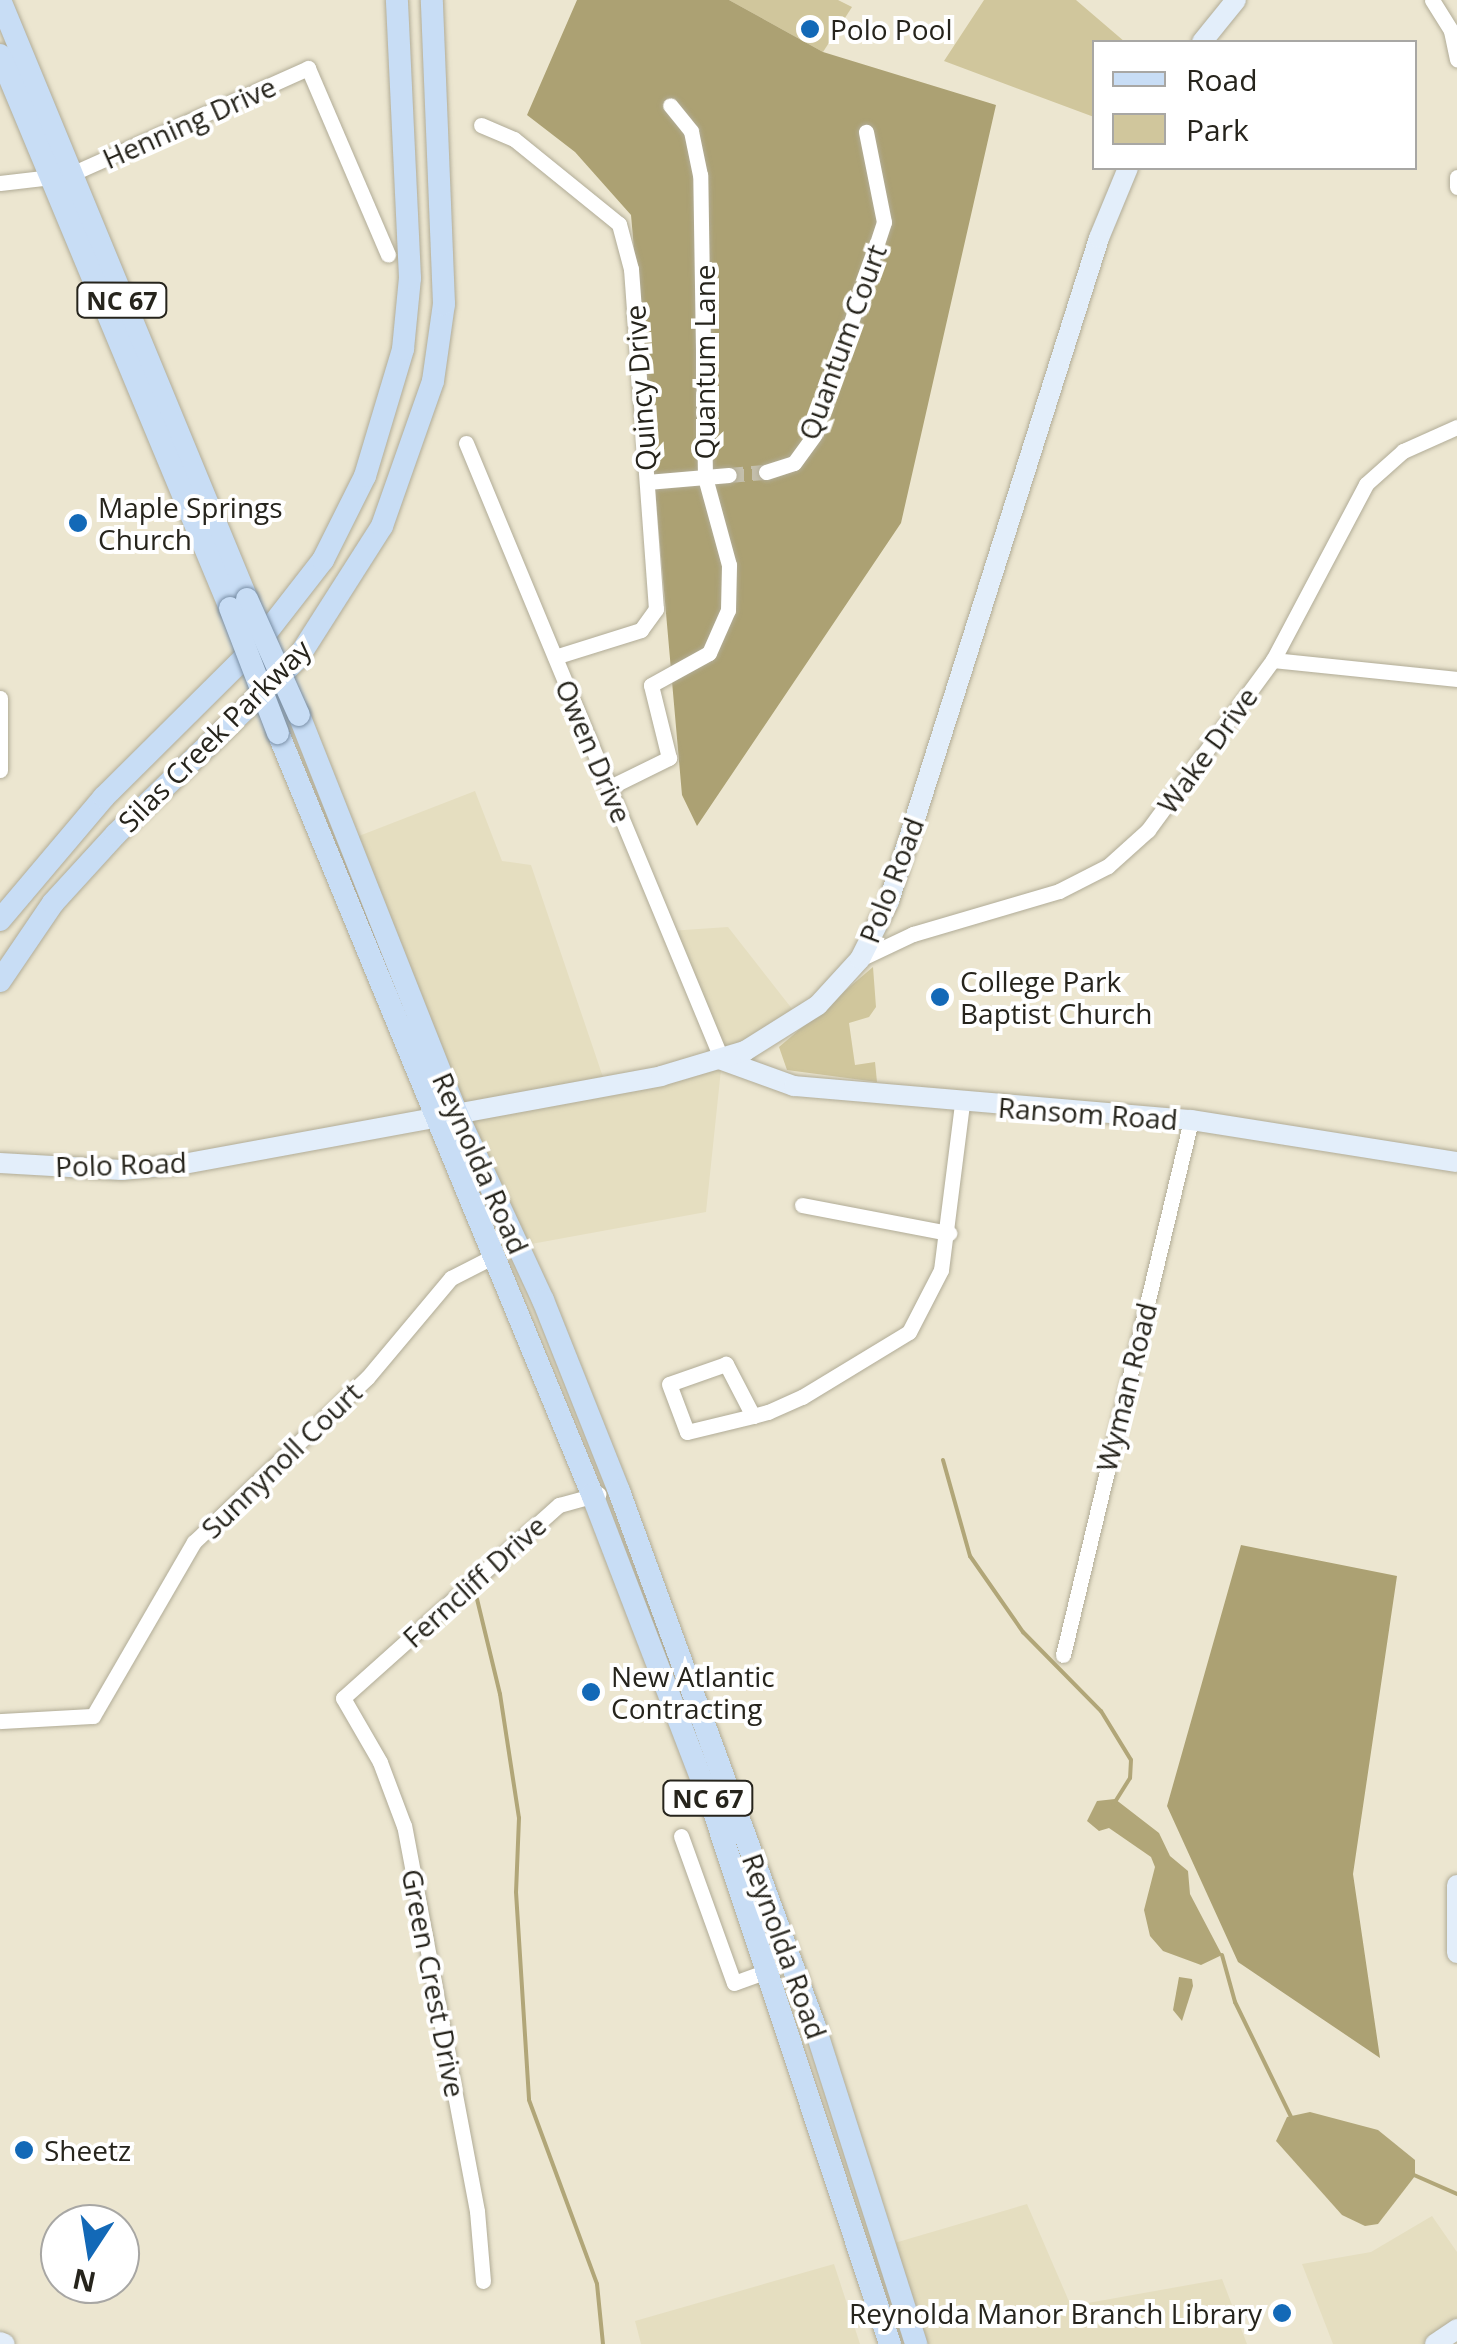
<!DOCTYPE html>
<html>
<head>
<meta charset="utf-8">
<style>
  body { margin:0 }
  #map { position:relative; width:1457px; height:2344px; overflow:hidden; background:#ece6d0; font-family:"Open Sans",sans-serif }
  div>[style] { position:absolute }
  .built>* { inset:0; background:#e5dec0 }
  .green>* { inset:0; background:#d0c69c }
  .forest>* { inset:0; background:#aca173 }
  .water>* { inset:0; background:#b1a678 }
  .stream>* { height:4px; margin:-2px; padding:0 2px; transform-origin:2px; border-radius:2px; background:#b1a678 }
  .street-tunnel>* { height:15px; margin-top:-7.5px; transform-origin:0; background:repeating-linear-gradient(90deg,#c4bfac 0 15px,transparent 0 23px) }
  .roads { filter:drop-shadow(0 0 2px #b1ac97) drop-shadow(0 0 2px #b1ac97) }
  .street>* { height:15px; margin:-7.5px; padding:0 7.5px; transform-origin:7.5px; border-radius:7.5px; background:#fff }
  .secondary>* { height:20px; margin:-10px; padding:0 10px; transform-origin:10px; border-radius:10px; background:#e3eefa }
  .primary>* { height:22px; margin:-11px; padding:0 11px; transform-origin:11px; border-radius:11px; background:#c8ddf5 }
  .bridges { filter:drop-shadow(0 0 2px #778da4) drop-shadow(0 0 2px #778da4) }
  .primary-bridge>* { height:22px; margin:-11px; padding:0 11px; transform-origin:11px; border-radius:11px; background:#c8ddf5 }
  .dots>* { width:28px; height:28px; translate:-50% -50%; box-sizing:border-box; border:5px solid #fff; border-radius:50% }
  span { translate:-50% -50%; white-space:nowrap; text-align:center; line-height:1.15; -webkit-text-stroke:8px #fff; paint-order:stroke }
  .shield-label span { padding:2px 8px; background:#fff; border:2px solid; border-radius:8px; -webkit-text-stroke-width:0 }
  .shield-label { font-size:25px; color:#26241c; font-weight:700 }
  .poi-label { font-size:28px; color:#26241c }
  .left { translate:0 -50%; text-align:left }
  .right { translate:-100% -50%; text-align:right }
  .street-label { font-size:28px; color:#26241c }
  .legend { position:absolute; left:1092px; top:40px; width:325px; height:130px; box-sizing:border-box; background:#fff; border:2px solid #a8a7a4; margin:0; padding:12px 18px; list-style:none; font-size:30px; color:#26241c }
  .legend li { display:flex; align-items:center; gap:20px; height:50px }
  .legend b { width:50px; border:2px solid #a8a7a4 }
  .north { position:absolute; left:40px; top:2204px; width:100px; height:100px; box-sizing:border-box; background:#fff; border:2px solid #a8a7a4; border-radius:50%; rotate:192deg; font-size:28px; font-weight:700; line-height:40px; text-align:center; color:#26241c }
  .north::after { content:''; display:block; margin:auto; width:35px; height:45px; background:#1369b7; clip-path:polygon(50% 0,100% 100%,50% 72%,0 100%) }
</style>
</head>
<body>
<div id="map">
  <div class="built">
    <div style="clip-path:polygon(475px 791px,502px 861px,531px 865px,606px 1086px,722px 1060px,669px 931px,728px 927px,800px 1019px,722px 1060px,706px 1212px,499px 1250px,346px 841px)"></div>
    <div style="clip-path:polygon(1027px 2204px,1071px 2306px,1222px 2279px,1247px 2344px,927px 2344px,891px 2244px)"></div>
    <div style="clip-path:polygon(1432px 2216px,1457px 2252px,1457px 2329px,1436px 2344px,1333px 2344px,1302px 2264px,1371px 2252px)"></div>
    <div style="clip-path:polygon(834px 2264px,860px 2344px,641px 2344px,635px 2321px)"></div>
  </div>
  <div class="green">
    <div style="clip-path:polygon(729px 0,838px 0,852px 7px,823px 52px)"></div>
    <div style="clip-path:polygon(984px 0,1076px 0,1125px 42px,1094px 42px,1094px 117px,944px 61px)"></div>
    <div style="clip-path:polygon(873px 967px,876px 1007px,869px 1017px,849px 1023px,855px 1065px,875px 1062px,877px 1082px,787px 1070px,779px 1047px)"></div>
  </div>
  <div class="forest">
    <div style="clip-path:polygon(577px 0,729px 0,823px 52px,996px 105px,901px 523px,697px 826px,682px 795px,631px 215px,575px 152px,527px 115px)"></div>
    <div style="clip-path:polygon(1241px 1545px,1397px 1576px,1353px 1874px,1380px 2058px,1238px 1962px,1167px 1806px)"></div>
  </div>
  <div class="water">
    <div style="clip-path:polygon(1115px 1799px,1159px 1833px,1170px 1856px,1188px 1871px,1190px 1894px,1222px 1955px,1201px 1965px,1163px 1951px,1150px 1936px,1144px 1910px,1155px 1867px,1151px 1857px,1109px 1828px,1099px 1831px,1087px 1821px,1097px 1801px)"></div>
    <div style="clip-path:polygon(1179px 1977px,1192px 1979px,1193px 1986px,1182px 2021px,1173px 2010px)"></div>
    <div style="clip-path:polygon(1310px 2112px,1378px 2130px,1415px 2160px,1415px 2176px,1378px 2224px,1365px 2226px,1342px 2215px,1276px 2141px,1287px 2117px)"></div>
  </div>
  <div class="stream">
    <div style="left:943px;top:1460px;width:100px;rotate:74.3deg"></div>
    <div style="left:970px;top:1556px;width:93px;rotate:55.1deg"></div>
    <div style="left:1023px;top:1632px;width:111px;rotate:45.4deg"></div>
    <div style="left:1101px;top:1711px;width:57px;rotate:58.5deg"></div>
    <div style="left:1131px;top:1760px;width:18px;rotate:93deg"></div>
    <div style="left:1130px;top:1778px;width:31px;rotate:122deg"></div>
    <div style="left:477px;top:1599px;width:98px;rotate:76.4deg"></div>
    <div style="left:500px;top:1694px;width:125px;rotate:81.3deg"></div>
    <div style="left:519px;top:1818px;width:74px;rotate:92.3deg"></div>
    <div style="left:516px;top:1892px;width:208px;rotate:86.4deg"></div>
    <div style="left:529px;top:2100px;width:196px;rotate:69.7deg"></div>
    <div style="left:597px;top:2284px;width:60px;rotate:84.3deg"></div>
    <div style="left:1222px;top:1955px;width:49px;rotate:74.5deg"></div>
    <div style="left:1235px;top:2002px;width:130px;rotate:64deg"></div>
    <div style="left:1414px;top:2175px;width:47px;rotate:23.8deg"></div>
  </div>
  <div class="street-tunnel">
    <div style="left:729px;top:475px;width:37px;rotate:-5deg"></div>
  </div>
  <div class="roads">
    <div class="street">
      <div style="left:1432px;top:0;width:36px;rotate:58deg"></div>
      <div style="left:1451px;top:31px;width:29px;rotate:78deg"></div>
      <div style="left:481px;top:125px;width:36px;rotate:23deg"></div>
      <div style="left:514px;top:139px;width:135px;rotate:39deg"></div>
      <div style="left:619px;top:224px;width:47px;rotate:75.1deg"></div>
      <div style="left:631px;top:269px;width:341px;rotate:85.8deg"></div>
      <div style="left:656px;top:609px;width:26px;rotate:126deg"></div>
      <div style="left:641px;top:630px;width:90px;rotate:162.6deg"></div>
      <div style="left:1457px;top:177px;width:10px;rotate:90deg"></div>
      <div style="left:0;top:183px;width:69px;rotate:-6.6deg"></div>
      <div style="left:69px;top:175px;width:262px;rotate:-24.1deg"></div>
      <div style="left:308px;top:68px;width:203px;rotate:66.8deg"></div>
      <div style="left:466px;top:443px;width:668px;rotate:67.47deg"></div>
      <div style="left:766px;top:472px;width:29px;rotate:-18deg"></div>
      <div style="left:794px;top:463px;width:34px;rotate:-54deg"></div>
      <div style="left:814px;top:435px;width:224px;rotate:-71.8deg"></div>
      <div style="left:884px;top:222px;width:92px;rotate:-101.3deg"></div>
      <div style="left:647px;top:482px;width:82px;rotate:-4.9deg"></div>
      <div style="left:1273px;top:660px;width:185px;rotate:5.9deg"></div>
      <div style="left:0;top:698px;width:72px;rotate:90deg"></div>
      <div style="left:610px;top:787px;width:66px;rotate:-26.2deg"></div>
      <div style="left:669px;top:758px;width:75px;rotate:-103.9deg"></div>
      <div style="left:651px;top:685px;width:66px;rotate:-28.9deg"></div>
      <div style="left:709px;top:653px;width:47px;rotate:-66.2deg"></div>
      <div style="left:728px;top:610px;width:45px;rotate:-88.7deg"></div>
      <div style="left:729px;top:565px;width:91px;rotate:-105.3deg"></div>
      <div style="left:705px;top:477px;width:302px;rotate:-90.9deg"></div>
      <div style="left:700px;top:175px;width:45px;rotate:-101.6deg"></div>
      <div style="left:691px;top:131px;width:33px;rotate:-129deg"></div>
      <div style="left:860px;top:959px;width:59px;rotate:-25.3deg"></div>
      <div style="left:913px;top:934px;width:152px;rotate:-16.4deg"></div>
      <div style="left:1059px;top:891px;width:55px;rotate:-27deg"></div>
      <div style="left:1108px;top:866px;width:54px;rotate:-42deg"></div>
      <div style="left:1148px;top:830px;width:211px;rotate:-53.7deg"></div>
      <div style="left:1273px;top:660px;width:199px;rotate:-62.1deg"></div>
      <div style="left:1366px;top:484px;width:50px;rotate:-41.7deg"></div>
      <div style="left:1403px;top:451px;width:59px;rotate:-24deg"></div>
      <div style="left:802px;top:1205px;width:150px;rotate:10.8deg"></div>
      <div style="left:753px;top:1416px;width:59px;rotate:-117.4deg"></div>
      <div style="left:726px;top:1364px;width:60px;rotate:160.7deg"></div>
      <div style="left:669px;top:1384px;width:51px;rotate:69.4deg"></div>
      <div style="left:687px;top:1432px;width:68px;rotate:-13.6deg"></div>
      <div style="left:753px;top:1416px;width:16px;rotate:-15deg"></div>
      <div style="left:768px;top:1412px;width:37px;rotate:-24deg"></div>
      <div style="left:802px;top:1397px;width:125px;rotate:-31.3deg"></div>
      <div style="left:909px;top:1332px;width:70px;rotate:-62.7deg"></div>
      <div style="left:941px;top:1270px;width:167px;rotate:-82.8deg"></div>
      <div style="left:1063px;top:1655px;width:550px;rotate:-76.54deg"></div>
      <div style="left:0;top:1721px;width:93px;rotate:-3.1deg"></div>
      <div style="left:93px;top:1716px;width:201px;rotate:-59.9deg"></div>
      <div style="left:194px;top:1542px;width:238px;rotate:-43.5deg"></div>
      <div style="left:367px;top:1378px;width:131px;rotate:-50deg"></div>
      <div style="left:451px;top:1278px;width:44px;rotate:-27.1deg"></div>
      <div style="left:681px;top:1836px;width:156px;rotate:70.2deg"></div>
      <div style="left:734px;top:1983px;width:33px;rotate:-20deg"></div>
      <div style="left:483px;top:2281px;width:70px;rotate:-94.9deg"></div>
      <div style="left:477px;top:2211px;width:392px;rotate:-100.7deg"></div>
      <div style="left:404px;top:1826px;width:68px;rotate:-110.6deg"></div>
      <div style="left:380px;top:1762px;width:74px;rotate:-120deg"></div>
      <div style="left:343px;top:1698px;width:290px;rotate:-41.8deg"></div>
      <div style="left:559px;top:1505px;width:41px;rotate:-15.4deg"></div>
    </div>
    <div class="secondary">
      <div style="left:1202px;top:42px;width:54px;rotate:-51deg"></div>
      <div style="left:722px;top:1060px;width:77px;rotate:19.9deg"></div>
      <div style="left:794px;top:1086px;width:398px;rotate:4.9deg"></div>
      <div style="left:1191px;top:1120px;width:269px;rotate:9deg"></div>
      <div style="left:0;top:1163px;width:122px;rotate:3.3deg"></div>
      <div style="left:122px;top:1170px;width:61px;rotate:-5.6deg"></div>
      <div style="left:183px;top:1164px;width:486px;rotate:-10.4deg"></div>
      <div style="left:661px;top:1076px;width:88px;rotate:-16.6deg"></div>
      <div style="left:745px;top:1051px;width:86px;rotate:-32.2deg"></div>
      <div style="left:818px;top:1005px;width:62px;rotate:-47.6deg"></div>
      <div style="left:860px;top:959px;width:65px;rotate:-63.4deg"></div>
      <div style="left:889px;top:901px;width:695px;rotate:-72.42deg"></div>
      <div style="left:1099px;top:238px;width:76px;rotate:-67.5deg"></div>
      <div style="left:1457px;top:1885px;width:68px;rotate:90deg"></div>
      <div style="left:0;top:2342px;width:5px;rotate:22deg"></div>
      <div style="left:1435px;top:2344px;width:27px;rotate:-34deg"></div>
    </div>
    <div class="primary">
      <div style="left:0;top:0;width:648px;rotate:67.59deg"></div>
      <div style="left:0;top:55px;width:599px;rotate:67.42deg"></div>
      <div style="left:299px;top:715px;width:429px;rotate:68.4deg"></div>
      <div style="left:457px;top:1114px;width:205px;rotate:65.2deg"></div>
      <div style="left:543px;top:1300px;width:206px;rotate:68.3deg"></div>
      <div style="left:619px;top:1491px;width:571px;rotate:69.91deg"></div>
      <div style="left:815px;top:2027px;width:333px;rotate:72.3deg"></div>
      <div style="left:278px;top:733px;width:823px;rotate:67.58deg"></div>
      <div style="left:592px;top:1494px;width:334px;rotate:69deg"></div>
      <div style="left:712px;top:1806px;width:567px;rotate:71.69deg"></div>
      <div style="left:0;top:920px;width:161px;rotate:-49.8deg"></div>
      <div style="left:104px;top:797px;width:214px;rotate:-44.8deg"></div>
      <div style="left:256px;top:646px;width:109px;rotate:-52.1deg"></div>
      <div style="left:323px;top:560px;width:94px;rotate:-63.4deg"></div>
      <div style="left:365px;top:476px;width:133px;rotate:-73.3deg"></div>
      <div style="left:403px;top:349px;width:71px;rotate:-84.4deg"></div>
      <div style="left:410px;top:278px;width:278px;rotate:-92.7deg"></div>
      <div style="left:0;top:981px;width:94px;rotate:-55.8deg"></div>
      <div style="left:53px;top:903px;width:93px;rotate:-47.6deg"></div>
      <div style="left:116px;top:834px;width:253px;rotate:-44deg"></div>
      <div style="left:298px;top:658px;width:156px;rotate:-57.5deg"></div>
      <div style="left:382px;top:526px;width:154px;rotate:-70.6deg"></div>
      <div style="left:433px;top:381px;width:78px;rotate:-81.9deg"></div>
      <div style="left:444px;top:304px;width:304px;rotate:-92.3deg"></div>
    </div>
  </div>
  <div class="bridges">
    <div class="primary-bridge">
      <div style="left:247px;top:599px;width:127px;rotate:65.9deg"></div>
      <div style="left:230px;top:608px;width:134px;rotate:69deg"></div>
    </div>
  </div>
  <div class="dots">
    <div style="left:810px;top:29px;background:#1369b7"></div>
    <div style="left:78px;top:523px;background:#1369b7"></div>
    <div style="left:940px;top:997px;background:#1369b7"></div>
    <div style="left:591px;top:1692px;background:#1369b7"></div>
    <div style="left:24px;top:2150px;background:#1369b7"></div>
    <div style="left:1282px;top:2313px;background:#1369b7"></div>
  </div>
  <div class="shield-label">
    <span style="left:122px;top:300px">NC 67</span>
    <span style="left:708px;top:1798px">NC 67</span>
  </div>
  <div class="poi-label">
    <span class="left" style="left:830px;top:29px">Polo Pool</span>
    <span class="left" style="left:98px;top:523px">Maple Springs<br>Church</span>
    <span class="left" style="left:960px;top:997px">College Park<br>Baptist Church</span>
    <span class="left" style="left:611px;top:1692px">New Atlantic<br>Contracting</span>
    <span class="left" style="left:44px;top:2150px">Sheetz</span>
    <span class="right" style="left:1262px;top:2313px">Reynolda Manor Branch Library</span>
  </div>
  <div class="street-label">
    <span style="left:189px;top:122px;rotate:-24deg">Henning Drive</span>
    <span style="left:842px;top:342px;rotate:-70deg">Quantum Court</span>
    <span style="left:704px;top:362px;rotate:-90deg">Quantum Lane</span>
    <span style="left:640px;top:388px;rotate:-94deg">Quincy Drive</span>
    <span style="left:214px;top:735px;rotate:-45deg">Silas Creek Parkway</span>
    <span style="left:1207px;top:750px;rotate:-54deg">Wake Drive</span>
    <span style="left:594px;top:751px;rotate:67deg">Owen Drive</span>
    <span style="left:891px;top:880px;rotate:-69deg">Polo Road</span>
    <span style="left:1088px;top:1113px;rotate:4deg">Ransom Road</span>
    <span style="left:481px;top:1163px;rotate:66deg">Reynolda Road</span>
    <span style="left:121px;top:1164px;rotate:-2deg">Polo Road</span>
    <span style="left:1126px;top:1387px;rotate:-76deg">Wyman Road</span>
    <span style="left:281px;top:1460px;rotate:-44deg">Sunnynoll Court</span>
    <span style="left:474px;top:1581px;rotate:-42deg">Ferncliff Drive</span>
    <span style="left:785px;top:1946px;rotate:70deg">Reynolda Road</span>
    <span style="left:434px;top:1983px;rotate:79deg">Green Crest Drive</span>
  </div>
  <ul class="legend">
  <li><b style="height:12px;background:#c8ddf5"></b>Road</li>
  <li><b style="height:28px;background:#d0c69c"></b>Park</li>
  </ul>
  <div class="north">N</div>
</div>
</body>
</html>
